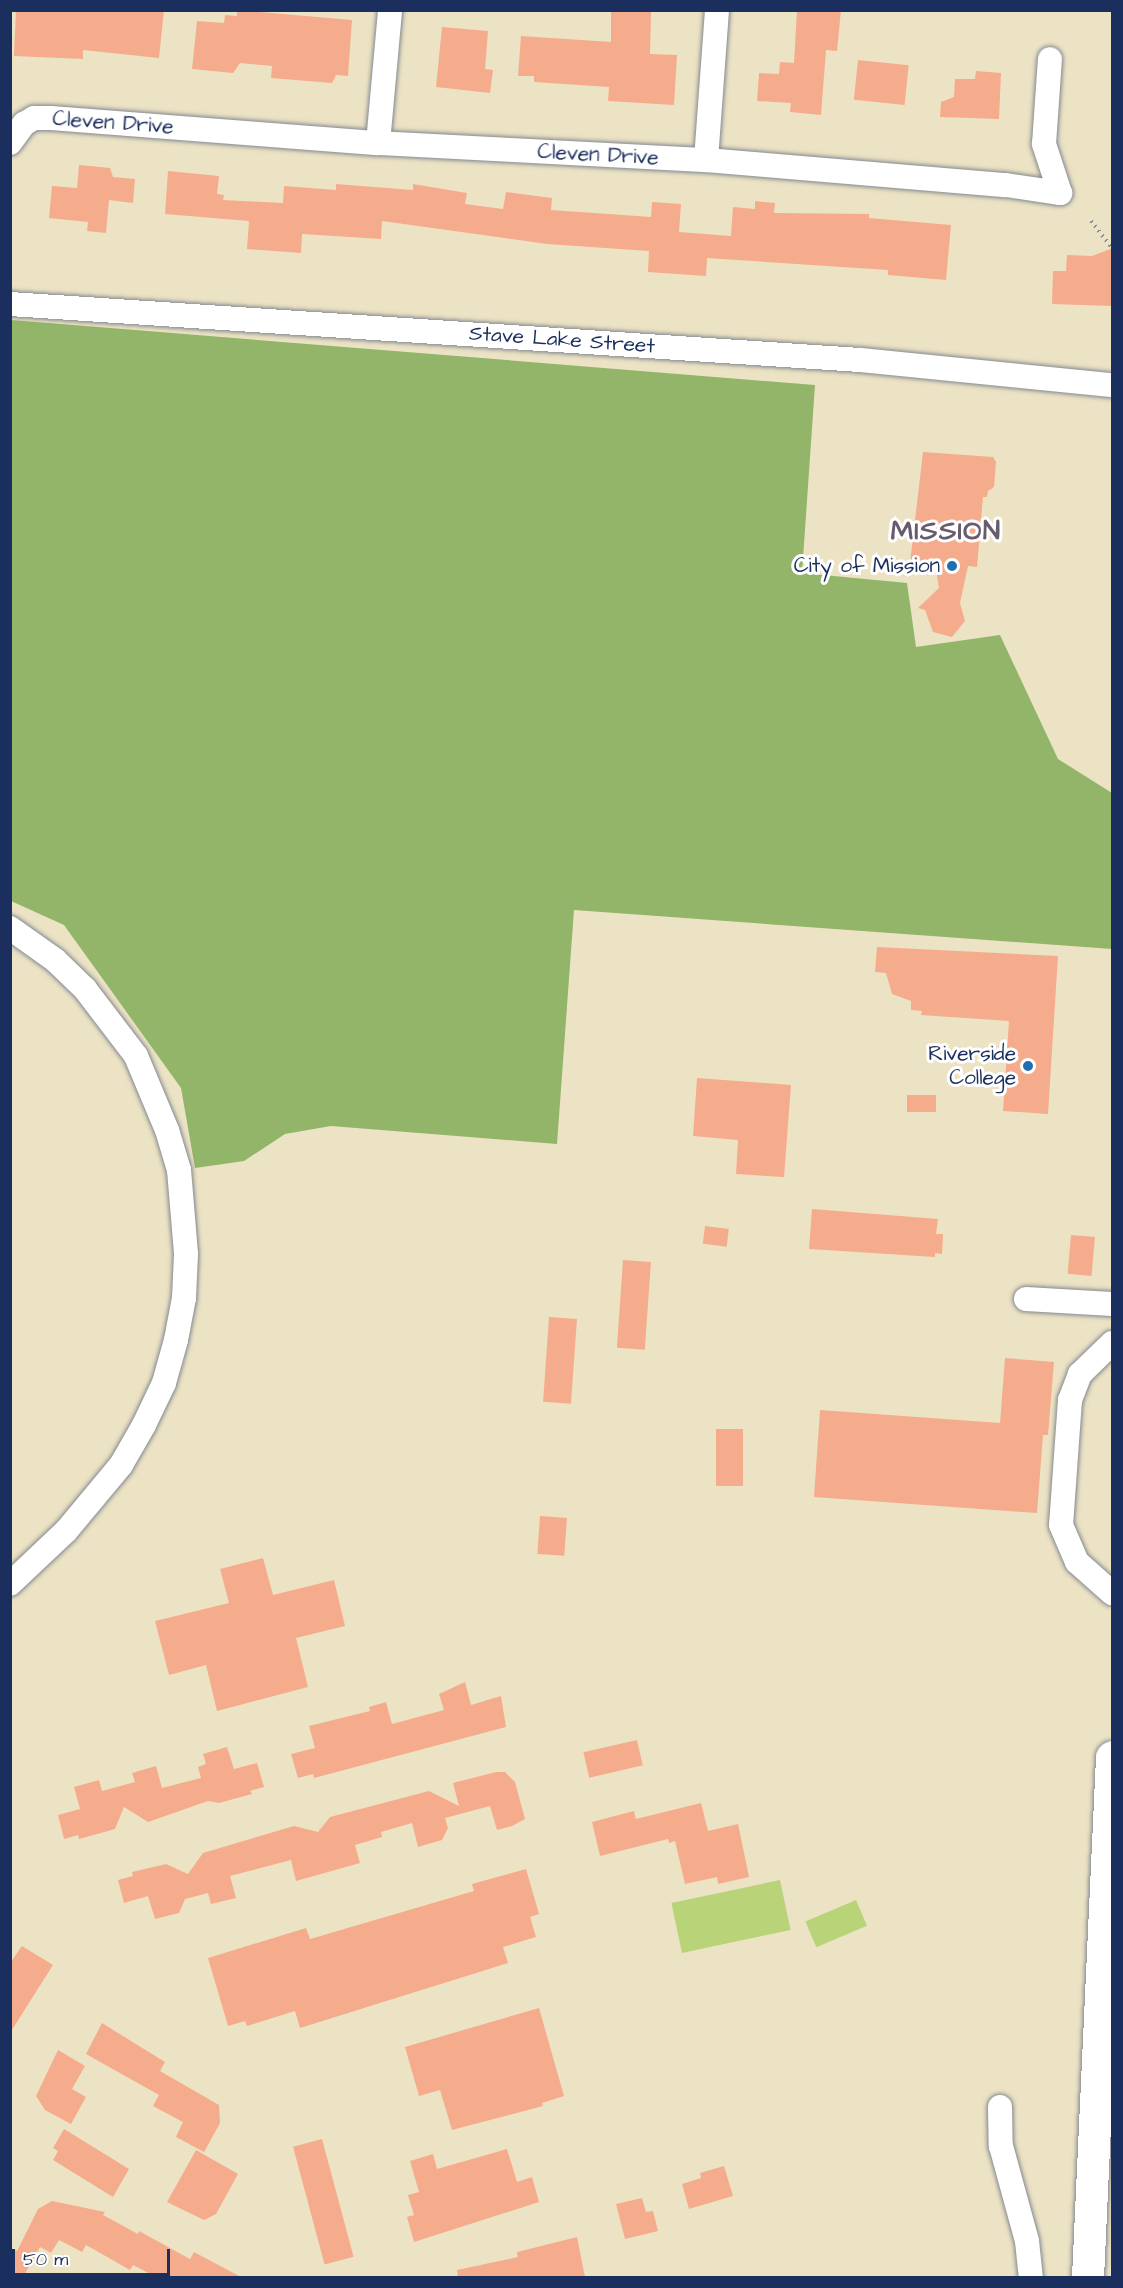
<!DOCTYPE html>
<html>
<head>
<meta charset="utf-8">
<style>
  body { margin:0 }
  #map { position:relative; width:1123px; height:2288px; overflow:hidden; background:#ece3c4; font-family:"Architects Daughter",sans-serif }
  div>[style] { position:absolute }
  .green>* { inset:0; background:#b9d379; transform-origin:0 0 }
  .forest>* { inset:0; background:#92b569 }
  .building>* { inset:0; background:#f5ac8c; transform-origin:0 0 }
  .path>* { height:4px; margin-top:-2px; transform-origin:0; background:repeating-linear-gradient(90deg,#848991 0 1.5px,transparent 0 6px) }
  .roads { filter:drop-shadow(0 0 2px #848991) drop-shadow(0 0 2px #848991) }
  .minor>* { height:24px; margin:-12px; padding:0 12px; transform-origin:12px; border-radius:12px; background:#fff }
  .major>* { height:32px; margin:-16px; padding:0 16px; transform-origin:16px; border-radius:16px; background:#fff }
  .dots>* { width:16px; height:16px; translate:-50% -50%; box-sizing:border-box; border:3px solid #fff; border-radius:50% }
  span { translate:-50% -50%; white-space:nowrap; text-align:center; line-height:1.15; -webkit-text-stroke:6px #fff; paint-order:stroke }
  .street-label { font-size:21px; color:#1b2f5e }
  .poi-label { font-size:21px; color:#1b2f5e }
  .right { translate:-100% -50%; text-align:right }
  .district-label { font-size:27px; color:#675b6e; font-weight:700; letter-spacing:1.5px }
  .frame { position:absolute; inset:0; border:12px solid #1b2f5e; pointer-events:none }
  .scale { position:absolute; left:12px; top:2249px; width:158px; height:27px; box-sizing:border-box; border:3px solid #1b2f5e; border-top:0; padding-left:8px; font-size:18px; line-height:21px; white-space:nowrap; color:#1b2f5e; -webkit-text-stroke:4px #fff; paint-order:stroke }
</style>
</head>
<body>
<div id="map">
  <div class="green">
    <div style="left:780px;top:1880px;width:51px;height:111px;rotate:78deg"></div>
    <div style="left:856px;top:1900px;width:28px;height:55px;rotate:67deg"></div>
  </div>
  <div class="forest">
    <div style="clip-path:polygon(11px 320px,815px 385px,802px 573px,907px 583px,916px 647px,1000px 635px,1058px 759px,1112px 793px,1112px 949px,574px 910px,557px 1144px,331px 1126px,285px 1134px,244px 1161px,195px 1168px,181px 1088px,64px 925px,11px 901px)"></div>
  </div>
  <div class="building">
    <div style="clip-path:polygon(16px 10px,164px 10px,159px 58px,83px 50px,83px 59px,14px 56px)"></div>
    <div style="clip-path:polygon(237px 10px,352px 20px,348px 76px,336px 75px,332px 83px,271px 78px,272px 66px,240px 63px,233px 73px,192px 69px,197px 21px,224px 23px,225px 15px,237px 16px)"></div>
    <div style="clip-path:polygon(797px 10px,841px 10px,837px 51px,826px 50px,821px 115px,790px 112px,791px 103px,757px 101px,759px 73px,779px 74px,780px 62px,794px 63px)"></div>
    <div style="clip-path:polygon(611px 11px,651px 12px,650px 54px,677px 55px,674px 105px,608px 101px,609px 87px,534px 82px,534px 76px,518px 76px,521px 36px,611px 42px)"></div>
    <div style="clip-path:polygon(442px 27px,488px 31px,485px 69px,493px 70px,490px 93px,436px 87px)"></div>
    <div style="left:858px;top:60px;width:51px;height:40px;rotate:6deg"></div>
    <div style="clip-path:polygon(976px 71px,1001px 73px,999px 119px,940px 117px,941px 102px,954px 97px,955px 79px,975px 79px)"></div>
    <div style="clip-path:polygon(79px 165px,110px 168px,113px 177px,135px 179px,133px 203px,109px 200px,106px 233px,87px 231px,88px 222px,49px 218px,52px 186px,77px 188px)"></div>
    <div style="clip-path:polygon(168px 171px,219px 176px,217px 194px,224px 195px,223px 200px,283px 203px,284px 186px,336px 190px,336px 184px,413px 190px,413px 184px,467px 193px,465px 204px,503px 209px,506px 192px,552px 198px,551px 210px,651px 217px,652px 202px,681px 204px,679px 232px,731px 236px,733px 207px,755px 209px,755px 201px,775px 203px,774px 213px,869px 214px,869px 218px,951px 225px,946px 280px,888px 275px,888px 270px,707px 258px,706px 276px,648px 272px,649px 251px,547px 244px,382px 221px,381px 239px,302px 234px,301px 253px,247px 249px,249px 221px,165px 214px)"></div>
    <div style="clip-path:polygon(1113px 248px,1113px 306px,1052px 304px,1053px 271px,1066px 271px,1067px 255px,1092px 256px)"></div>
    <div style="clip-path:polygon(923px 452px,993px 457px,996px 462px,994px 487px,988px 491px,987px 497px,983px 497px,977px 567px,968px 566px,960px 603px,965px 621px,952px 637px,933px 632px,925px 610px,918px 608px,939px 588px,935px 564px,910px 563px)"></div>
    <div style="clip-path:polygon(877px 947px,1058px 956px,1048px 1114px,1003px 1111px,1009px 1021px,921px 1015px,922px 1011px,911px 1010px,911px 1001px,892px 994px,886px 973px,875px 972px)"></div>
    <div style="clip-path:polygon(697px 1078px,791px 1085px,784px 1177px,736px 1174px,738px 1140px,693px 1136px)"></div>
    <div style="left:907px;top:1095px;width:29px;height:17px"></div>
    <div style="clip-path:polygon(812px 1209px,938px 1219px,936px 1234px,943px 1234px,942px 1254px,935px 1253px,935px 1257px,809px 1249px)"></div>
    <div style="left:705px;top:1226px;width:24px;height:18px;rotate:7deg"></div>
    <div style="left:1071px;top:1235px;width:24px;height:39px;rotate:5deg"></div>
    <div style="left:623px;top:1260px;width:28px;height:88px;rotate:4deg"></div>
    <div style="left:549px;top:1317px;width:28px;height:85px;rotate:4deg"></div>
    <div style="clip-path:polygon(1005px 1358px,1054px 1362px,1048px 1435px,1043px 1435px,1037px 1513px,814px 1497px,820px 1410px,1000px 1423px)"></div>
    <div style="left:716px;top:1429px;width:27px;height:57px"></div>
    <div style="left:540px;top:1516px;width:27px;height:38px;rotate:4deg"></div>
    <div style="clip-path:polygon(263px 1558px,273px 1595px,334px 1580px,345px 1626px,296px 1638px,308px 1687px,217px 1711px,206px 1665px,169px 1675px,155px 1621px,229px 1603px,220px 1569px)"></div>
    <div style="clip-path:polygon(465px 1682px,471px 1705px,501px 1696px,506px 1727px,314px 1778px,313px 1774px,298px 1778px,291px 1754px,315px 1748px,309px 1726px,370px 1711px,369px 1707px,386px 1702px,392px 1724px,444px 1710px,439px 1694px)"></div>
    <div style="left:637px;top:1740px;width:26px;height:55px;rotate:77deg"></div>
    <div style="clip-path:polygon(227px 1747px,234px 1769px,257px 1763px,264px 1787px,250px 1791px,252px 1794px,219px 1803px,208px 1801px,148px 1822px,124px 1807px,115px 1829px,79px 1839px,78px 1835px,64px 1839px,58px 1815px,80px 1809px,74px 1787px,99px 1780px,102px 1791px,135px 1782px,132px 1773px,156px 1766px,162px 1788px,201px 1778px,198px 1767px,206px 1764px,203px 1754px)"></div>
    <div style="clip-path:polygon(496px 1772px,505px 1772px,515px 1782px,525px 1819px,512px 1826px,497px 1830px,490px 1806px,445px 1818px,448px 1828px,442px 1840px,418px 1847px,412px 1823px,381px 1832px,382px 1837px,355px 1845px,360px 1863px,296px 1881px,291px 1860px,230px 1876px,236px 1898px,211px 1904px,208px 1893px,185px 1899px,179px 1913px,155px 1919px,148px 1896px,124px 1903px,118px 1880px,133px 1876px,132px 1872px,166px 1864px,188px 1874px,203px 1853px,294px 1826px,318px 1832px,330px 1817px,429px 1791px,459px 1806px,453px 1783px)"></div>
    <div style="clip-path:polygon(701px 1803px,708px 1831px,738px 1824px,749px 1877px,718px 1884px,717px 1877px,685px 1884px,675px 1841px,669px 1843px,668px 1839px,600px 1856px,592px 1822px,634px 1811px,636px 1819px)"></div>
    <div style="clip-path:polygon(526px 1869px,539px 1914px,530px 1917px,536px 1937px,503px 1947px,508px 1963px,300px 2028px,295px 2011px,247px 2026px,245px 2021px,228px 2026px,208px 1958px,306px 1928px,310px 1939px,474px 1891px,472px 1884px)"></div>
    <div style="clip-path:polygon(22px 1946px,53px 1965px,10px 2033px,10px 1963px)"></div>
    <div style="clip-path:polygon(539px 2008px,564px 2096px,542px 2103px,543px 2106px,452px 2130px,440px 2090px,419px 2096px,405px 2047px)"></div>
    <div style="clip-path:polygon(102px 2023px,165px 2062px,160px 2071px,219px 2105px,220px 2123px,204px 2152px,176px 2137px,183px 2122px,153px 2106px,159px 2095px,86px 2054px)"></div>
    <div style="clip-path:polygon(58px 2050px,85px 2066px,72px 2089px,86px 2097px,71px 2124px,45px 2110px,36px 2096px)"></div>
    <div style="clip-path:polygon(64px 2129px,129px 2169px,113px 2197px,53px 2160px,58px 2151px,53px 2148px)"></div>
    <div style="left:322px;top:2139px;width:122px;height:30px;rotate:75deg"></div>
    <div style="clip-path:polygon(507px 2149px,517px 2182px,532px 2177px,539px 2202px,414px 2242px,407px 2217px,414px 2215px,408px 2195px,419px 2192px,410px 2161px,433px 2154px,437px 2169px)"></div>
    <div style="clip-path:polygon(196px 2150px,238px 2174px,216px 2214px,204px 2220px,167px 2202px)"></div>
    <div style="clip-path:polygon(724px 2166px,733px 2196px,689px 2209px,682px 2184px,701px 2178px,700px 2173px)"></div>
    <div style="clip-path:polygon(642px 2198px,646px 2212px,653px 2211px,658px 2231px,625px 2239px,616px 2204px)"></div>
    <div style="clip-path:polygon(52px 2201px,105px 2212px,103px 2215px,138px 2234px,139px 2231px,190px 2259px,194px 2252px,241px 2277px,156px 2277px,133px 2265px,130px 2270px,86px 2245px,82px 2252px,59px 2240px,51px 2253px,40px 2247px,23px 2277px,10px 2277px,10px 2248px,17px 2251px,38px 2209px)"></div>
    <div style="clip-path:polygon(577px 2237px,585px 2277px,458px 2277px,457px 2270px,518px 2257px,517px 2252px)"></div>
  </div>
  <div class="path">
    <div style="left:1091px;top:221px;width:34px;rotate:52deg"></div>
  </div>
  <div class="roads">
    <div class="minor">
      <div style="left:10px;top:143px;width:24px;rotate:-54deg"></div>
      <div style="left:24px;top:124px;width:12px;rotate:-31deg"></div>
      <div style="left:34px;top:118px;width:17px"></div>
      <div style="left:51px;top:118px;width:328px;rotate:4.4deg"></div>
      <div style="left:378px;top:143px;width:328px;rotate:3deg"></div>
      <div style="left:706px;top:160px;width:301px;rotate:4.8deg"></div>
      <div style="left:1006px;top:185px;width:55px;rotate:8.4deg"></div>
      <div style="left:1060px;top:193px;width:52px;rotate:-108.1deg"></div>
      <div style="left:1044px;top:144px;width:85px;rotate:-86deg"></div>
      <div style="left:378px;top:143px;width:134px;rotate:-84.8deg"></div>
      <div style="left:706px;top:160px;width:150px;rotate:-85.8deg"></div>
      <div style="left:10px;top:304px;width:852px;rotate:3.77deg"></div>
      <div style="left:860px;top:360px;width:253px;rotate:5.7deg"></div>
      <div style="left:10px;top:928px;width:55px;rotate:35.4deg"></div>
      <div style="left:55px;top:960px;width:42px;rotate:44deg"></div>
      <div style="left:85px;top:989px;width:84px;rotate:52.7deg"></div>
      <div style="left:136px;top:1056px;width:80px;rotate:67.3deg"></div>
      <div style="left:167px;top:1130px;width:42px;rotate:73.3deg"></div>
      <div style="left:179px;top:1170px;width:84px;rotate:85.2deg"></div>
      <div style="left:186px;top:1254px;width:44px;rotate:92.6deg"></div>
      <div style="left:184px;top:1298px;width:43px;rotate:100.8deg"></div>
      <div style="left:176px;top:1340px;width:45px;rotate:105.6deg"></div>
      <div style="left:164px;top:1383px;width:47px;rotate:115.5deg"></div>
      <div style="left:144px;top:1425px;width:46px;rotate:119.9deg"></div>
      <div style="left:121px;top:1465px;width:86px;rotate:129.8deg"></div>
      <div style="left:66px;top:1531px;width:77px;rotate:136.6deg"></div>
      <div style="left:1026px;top:1299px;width:86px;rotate:3.3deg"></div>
      <div style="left:1112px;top:1343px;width:45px;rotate:135.9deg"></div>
      <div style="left:1080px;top:1374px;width:28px;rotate:111deg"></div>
      <div style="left:1070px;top:1400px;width:125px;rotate:94.1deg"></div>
      <div style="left:1061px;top:1525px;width:40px;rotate:66.6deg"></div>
      <div style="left:1077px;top:1562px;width:47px;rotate:41.5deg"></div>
      <div style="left:1000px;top:2107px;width:39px;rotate:89deg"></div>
      <div style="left:1001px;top:2146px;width:98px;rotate:74.7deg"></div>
      <div style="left:1027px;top:2241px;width:37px;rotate:84deg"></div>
    </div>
    <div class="major">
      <div style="left:1088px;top:2278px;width:521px;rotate:-87.36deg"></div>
    </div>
  </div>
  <div class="dots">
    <div style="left:952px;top:566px;background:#1f6fb2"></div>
    <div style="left:1028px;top:1066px;background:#1f6fb2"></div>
  </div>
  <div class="street-label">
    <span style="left:113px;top:123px;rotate:4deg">Cleven Drive</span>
    <span style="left:598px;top:155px;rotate:3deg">Cleven Drive</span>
    <span style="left:562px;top:340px;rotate:4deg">Stave Lake Street</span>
  </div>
  <div class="poi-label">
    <span class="right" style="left:940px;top:566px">City of Mission</span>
    <span class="right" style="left:1016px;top:1066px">Riverside<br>College</span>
  </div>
  <div class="district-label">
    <span style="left:946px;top:532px">MISSION</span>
  </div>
  <div class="frame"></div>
  <div class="scale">50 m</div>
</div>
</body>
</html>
